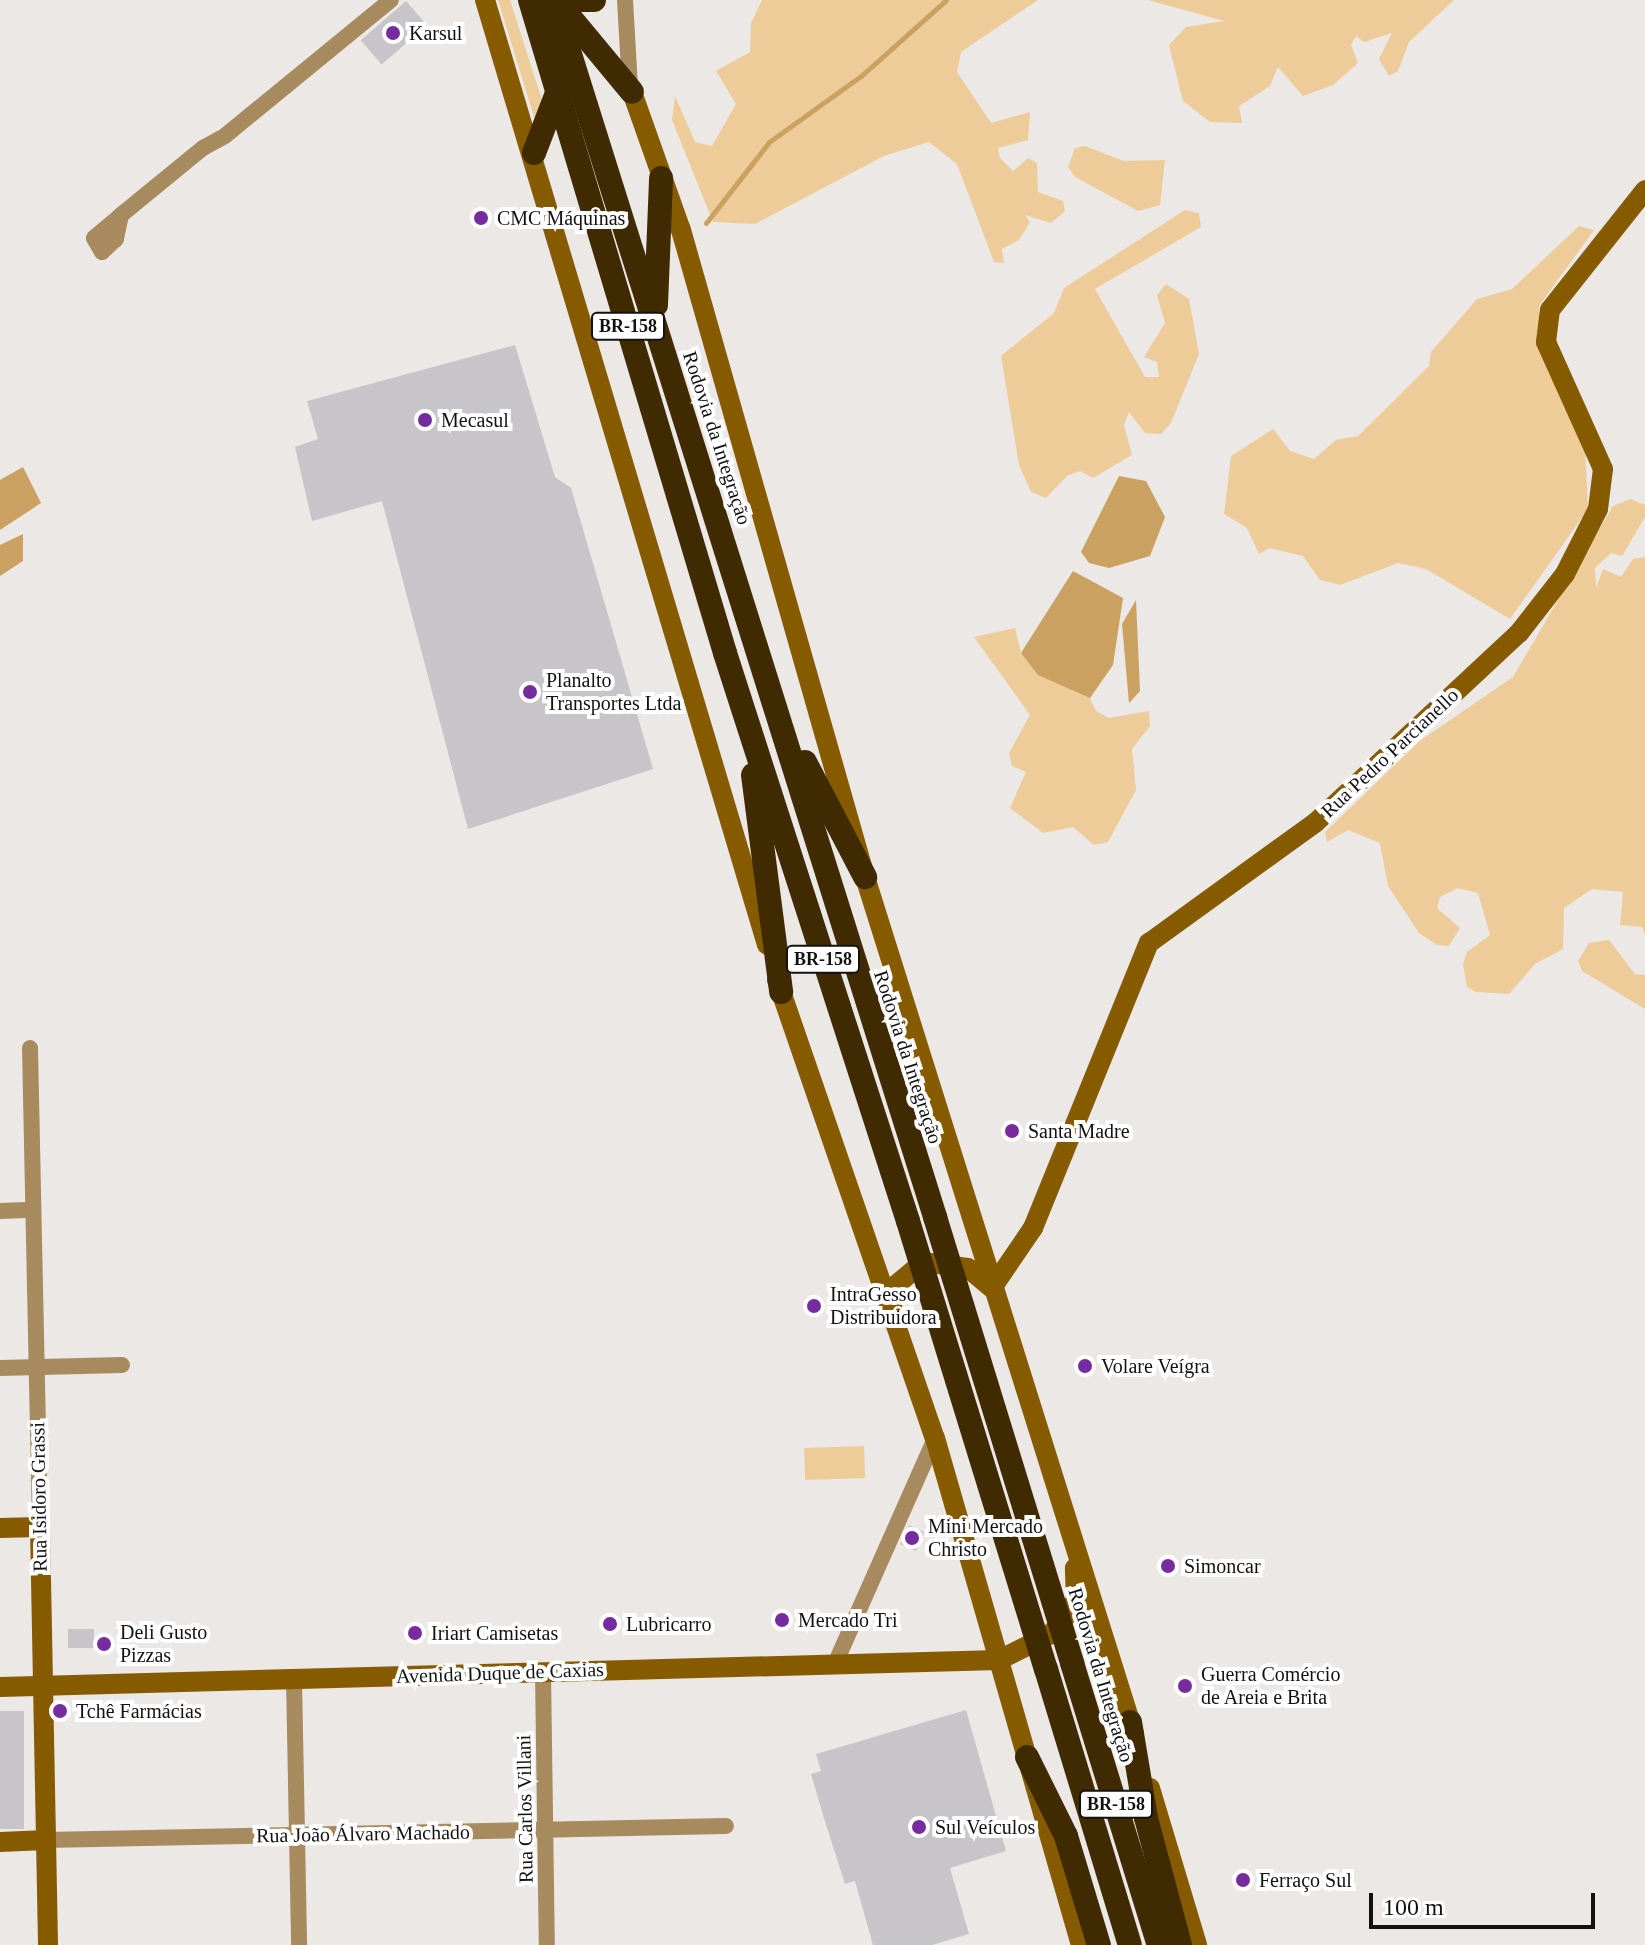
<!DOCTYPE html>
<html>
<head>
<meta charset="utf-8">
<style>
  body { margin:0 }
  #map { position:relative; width:1645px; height:1945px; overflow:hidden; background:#ebe8e5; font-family:Georgia,serif }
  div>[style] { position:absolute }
  .green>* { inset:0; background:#ec9; transform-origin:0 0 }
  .water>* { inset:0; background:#cba161 }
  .stream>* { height:5px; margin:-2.5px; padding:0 2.5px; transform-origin:2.5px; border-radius:2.5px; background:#cba161 }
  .building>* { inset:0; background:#c7c5c9; transform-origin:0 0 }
  .street>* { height:16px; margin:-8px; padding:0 8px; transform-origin:8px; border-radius:8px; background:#a78a5e }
  .secondary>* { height:20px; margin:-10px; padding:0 10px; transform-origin:10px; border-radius:10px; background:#865b00 }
  .highway>* { height:24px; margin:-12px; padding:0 12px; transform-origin:12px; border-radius:12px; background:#402a01 }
  .highway-bridge>* { height:24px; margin:-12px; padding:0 12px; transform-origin:12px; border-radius:12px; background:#402a01 }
  .dots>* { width:22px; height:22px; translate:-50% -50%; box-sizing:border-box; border:4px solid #fff; border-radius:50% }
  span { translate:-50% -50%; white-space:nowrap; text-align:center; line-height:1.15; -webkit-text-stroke:8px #fff; paint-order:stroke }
  .shield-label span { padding:2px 6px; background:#fff; border:2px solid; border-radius:6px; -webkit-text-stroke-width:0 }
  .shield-label { font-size:18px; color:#121211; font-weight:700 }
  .poi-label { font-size:20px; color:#121211 }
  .left { translate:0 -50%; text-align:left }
  .street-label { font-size:20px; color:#121211 }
  .scale { position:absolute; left:1369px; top:1893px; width:226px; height:36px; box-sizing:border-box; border:4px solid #121211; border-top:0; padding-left:10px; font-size:24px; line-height:28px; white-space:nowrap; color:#121211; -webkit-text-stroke:6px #fff; paint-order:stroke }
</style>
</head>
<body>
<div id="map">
  <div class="green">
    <div style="clip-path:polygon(498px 0,510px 0,542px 100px,536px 123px)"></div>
    <div style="clip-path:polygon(762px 0,1038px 0,961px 52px,957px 72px,991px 123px,1030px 112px,1028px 140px,998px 148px,1000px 158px,1013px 171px,1028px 158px,1037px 163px,1038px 192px,1063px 201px,1065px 211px,1051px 223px,1025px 215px,1030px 222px,1019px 240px,1002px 249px,1004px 263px,994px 262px,957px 164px,929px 142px,884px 156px,755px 224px,713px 222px,672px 120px,675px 96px,695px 142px,712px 146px,736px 104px,716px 71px,750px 52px,751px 23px)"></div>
    <div style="clip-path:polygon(1148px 0,1454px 0,1409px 42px,1398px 71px,1389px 76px,1379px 59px,1392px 33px,1364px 42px,1356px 36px,1351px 45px,1358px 63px,1333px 85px,1303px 96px,1278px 67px,1270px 86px,1239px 106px,1242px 123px,1210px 122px,1183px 101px,1169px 45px,1186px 27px,1224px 21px)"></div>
    <div style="clip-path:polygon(1085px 146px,1124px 161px,1165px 160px,1160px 205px,1138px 211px,1075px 177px,1068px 167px,1075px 148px)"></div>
    <div style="clip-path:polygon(1185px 210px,1199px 213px,1201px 227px,1095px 289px,1145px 377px,1159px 377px,1157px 362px,1144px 357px,1165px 323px,1157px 295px,1166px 284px,1189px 299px,1199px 354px,1171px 423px,1161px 434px,1145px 433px,1129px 412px,1124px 425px,1132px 455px,1093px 478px,1080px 471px,1067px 476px,1046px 498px,1031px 492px,1019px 465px,1001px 356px,1054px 313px,1064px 288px)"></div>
    <div style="clip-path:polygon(1579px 226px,1594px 230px,1539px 306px,1540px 344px,1585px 446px,1588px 509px,1510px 619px,1426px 569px,1398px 563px,1340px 585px,1320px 580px,1303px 556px,1269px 548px,1259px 554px,1247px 528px,1224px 514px,1231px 456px,1273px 429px,1290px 451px,1314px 459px,1336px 440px,1358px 436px,1429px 366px,1431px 352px,1477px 299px,1512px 289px)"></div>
    <div style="clip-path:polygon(1630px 499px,1645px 505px,1645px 517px,1622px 556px,1611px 553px,1595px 568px,1596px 588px,1603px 569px,1621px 577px,1633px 559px,1645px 557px,1645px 935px,1642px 927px,1620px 925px,1623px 892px,1592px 889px,1564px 908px,1563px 949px,1535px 964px,1509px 994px,1476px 992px,1467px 987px,1463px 964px,1467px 952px,1490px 935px,1478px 893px,1458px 888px,1440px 897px,1437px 908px,1460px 928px,1449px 946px,1437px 945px,1419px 933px,1388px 886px,1380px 843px,1348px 830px,1327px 842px,1325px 832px,1421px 740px,1513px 677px,1613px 506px)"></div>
    <div style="clip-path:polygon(1015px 628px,1021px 653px,1090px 698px,1096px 711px,1109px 718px,1149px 711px,1150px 726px,1132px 749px,1136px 790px,1108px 842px,1094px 845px,1073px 827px,1043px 833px,1010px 808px,1026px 772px,1012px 766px,1009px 753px,1030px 715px,974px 637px)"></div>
    <div style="clip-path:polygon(1609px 940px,1635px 974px,1645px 975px,1645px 1009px,1582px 971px,1578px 961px,1589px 943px)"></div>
    <div style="left:864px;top:1446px;width:32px;height:60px;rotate:88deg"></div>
  </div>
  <div class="water">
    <div style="clip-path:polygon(23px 467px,41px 503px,0 530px,0 480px)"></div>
    <div style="clip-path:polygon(1119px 476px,1146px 481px,1165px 517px,1150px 556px,1109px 568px,1089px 563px,1081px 552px)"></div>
    <div style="clip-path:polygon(23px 534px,23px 561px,0 576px,0 545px)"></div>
    <div style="clip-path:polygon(1073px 571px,1123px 598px,1113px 665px,1090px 698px,1038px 675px,1021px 653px)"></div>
    <div style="clip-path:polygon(1136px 600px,1140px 691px,1129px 703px,1122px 624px)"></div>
  </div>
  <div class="stream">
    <div style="left:706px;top:223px;width:103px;rotate:-52.1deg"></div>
    <div style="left:769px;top:142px;width:113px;rotate:-35.7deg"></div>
    <div style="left:861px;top:76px;width:114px;rotate:-41.8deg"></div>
  </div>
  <div class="building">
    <div style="left:406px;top:1px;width:32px;height:60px;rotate:49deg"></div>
    <div style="clip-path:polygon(515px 345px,555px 477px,571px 488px,653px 769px,468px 829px,382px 501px,312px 521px,295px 447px,318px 439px,307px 401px)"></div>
    <div style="left:909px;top:1525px;width:17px;height:21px;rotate:24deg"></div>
    <div style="left:68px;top:1629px;width:26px;height:19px"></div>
    <div style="clip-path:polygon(966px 1710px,1006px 1851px,950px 1868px,969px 1934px,932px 1945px,873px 1945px,855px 1881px,845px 1884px,824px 1818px,811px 1774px,821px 1771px,816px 1754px)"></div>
    <div style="left:0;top:1711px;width:24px;height:118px"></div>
  </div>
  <div class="street">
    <div style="left:625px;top:0;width:86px;rotate:86.7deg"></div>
    <div style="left:121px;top:215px;width:25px;rotate:102deg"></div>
    <div style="left:116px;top:239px;width:19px;rotate:137deg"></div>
    <div style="left:102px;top:252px;width:16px;rotate:-120deg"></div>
    <div style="left:94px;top:238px;width:35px;rotate:-40deg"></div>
    <div style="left:121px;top:215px;width:106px;rotate:-39.3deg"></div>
    <div style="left:203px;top:148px;width:26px;rotate:-29deg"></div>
    <div style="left:226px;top:135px;width:213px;rotate:-39.3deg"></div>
    <div style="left:30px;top:1048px;width:479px;rotate:88.8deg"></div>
    <div style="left:0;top:1211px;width:33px;rotate:-2deg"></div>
    <div style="left:0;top:1368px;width:122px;rotate:-1.4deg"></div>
    <div style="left:835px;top:1664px;width:247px;rotate:-66.1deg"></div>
    <div style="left:543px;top:1672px;width:273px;rotate:89.2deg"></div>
    <div style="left:294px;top:1679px;width:266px;rotate:88.9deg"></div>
    <div style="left:46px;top:1840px;width:680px;rotate:-1.18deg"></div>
  </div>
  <div class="secondary">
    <div style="left:485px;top:0;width:986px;rotate:73.38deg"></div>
    <div style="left:632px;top:92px;width:146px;rotate:70.5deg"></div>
    <div style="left:681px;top:230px;width:673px;rotate:74.12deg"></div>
    <div style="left:865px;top:877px;width:898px;rotate:72.57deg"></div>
    <div style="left:777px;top:980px;width:484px;rotate:71deg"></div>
    <div style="left:935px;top:1438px;width:528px;rotate:73.94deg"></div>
    <div style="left:992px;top:1288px;width:73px;rotate:-55.7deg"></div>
    <div style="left:1033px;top:1228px;width:308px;rotate:-67.9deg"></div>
    <div style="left:1149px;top:943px;width:205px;rotate:-35.9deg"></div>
    <div style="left:1315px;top:823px;width:279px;rotate:-43deg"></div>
    <div style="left:1519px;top:633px;width:75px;rotate:-52.1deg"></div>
    <div style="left:1565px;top:574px;width:73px;rotate:-63.1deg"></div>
    <div style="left:1598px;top:509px;width:40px;rotate:-82.9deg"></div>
    <div style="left:1603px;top:469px;width:139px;rotate:-114.2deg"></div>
    <div style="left:1546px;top:342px;width:32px;rotate:-83deg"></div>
    <div style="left:1550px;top:310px;width:153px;rotate:-51.6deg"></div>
    <div style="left:891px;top:1312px;width:27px;rotate:-80deg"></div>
    <div style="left:896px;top:1285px;width:35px;rotate:-40deg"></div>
    <div style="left:923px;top:1262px;width:45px;rotate:7.6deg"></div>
    <div style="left:968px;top:1268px;width:30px;rotate:40deg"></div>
    <div style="left:0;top:1528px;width:40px;rotate:-1.4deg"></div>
    <div style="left:40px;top:1527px;width:418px;rotate:88.9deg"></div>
    <div style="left:0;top:1687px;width:999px;rotate:-1.55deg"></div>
    <div style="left:999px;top:1660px;width:58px;rotate:-26.6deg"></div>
    <div style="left:1051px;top:1634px;width:25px;rotate:-50deg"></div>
    <div style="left:1067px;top:1615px;width:17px;rotate:-59deg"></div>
    <div style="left:1076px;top:1600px;width:32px;rotate:-92deg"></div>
    <div style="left:1150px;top:1788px;width:164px;rotate:73.3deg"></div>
    <div style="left:0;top:1842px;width:46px;rotate:-2.5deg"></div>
  </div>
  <div class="highway">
    <div style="left:530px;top:0;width:681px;rotate:73.37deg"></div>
    <div style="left:725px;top:653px;width:597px;rotate:72.14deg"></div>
    <div style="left:553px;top:0;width:1276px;rotate:72.57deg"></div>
    <div style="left:582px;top:0;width:12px"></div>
    <div style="left:559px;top:4px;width:114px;rotate:50.3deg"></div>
    <div style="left:534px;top:153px;width:67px;rotate:-69.1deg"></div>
    <div style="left:656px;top:305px;width:127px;rotate:-87.7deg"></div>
    <div style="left:805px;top:762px;width:130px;rotate:62.4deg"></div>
    <div style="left:753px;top:775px;width:219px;rotate:82.6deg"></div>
    <div style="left:1072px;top:1663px;width:295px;rotate:72.9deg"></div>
    <div style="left:1046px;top:1669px;width:288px;rotate:73.1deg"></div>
    <div style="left:1130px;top:1722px;width:97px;rotate:80.5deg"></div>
    <div style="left:1146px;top:1818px;width:131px;rotate:75deg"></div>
    <div style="left:1027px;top:1757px;width:88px;rotate:63.7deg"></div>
    <div style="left:1066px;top:1836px;width:114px;rotate:73.2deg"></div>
  </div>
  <div class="highway-bridge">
    <div style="left:935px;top:1217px;width:467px;rotate:72.9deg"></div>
    <div style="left:908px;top:1221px;width:469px;rotate:72.9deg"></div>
  </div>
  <div class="dots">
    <div style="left:393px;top:33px;background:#752c9f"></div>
    <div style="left:481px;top:218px;background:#752c9f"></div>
    <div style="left:425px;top:420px;background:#752c9f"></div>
    <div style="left:530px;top:692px;background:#752c9f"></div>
    <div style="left:1012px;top:1131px;background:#752c9f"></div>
    <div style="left:814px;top:1306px;background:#752c9f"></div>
    <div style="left:1085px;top:1366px;background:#752c9f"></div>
    <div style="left:912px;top:1538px;background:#752c9f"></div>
    <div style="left:1168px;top:1566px;background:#752c9f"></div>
    <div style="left:782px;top:1620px;background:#752c9f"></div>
    <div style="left:610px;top:1624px;background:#752c9f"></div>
    <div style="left:415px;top:1633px;background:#752c9f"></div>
    <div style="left:104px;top:1644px;background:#752c9f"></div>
    <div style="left:1185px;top:1686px;background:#752c9f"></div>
    <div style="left:60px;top:1711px;background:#752c9f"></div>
    <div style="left:919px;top:1827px;background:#752c9f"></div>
    <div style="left:1243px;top:1880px;background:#752c9f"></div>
  </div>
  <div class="shield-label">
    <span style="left:628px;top:326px">BR-158</span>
    <span style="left:823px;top:959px">BR-158</span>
    <span style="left:1116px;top:1804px">BR-158</span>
  </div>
  <div class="poi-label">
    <span class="left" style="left:409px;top:33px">Karsul</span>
    <span class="left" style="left:497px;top:218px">CMC Máquinas</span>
    <span class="left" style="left:441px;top:420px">Mecasul</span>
    <span class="left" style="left:546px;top:692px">Planalto<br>Transportes Ltda</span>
    <span class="left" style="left:1028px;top:1131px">Santa Madre</span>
    <span class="left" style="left:830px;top:1306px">IntraGesso<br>Distribuidora</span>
    <span class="left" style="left:1101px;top:1366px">Volare Veígra</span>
    <span class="left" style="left:928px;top:1538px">Mini Mercado<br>Christo</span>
    <span class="left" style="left:1184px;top:1566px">Simoncar</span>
    <span class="left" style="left:798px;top:1620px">Mercado Tri</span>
    <span class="left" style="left:626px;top:1624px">Lubricarro</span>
    <span class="left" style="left:120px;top:1644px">Deli Gusto<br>Pizzas</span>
    <span class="left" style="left:431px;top:1633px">Iriart Camisetas</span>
    <span class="left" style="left:1201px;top:1686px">Guerra Comércio<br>de Areia e Brita</span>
    <span class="left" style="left:76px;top:1711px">Tchê Farmácias</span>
    <span class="left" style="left:935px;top:1827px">Sul Veículos</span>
    <span class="left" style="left:1259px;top:1880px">Ferraço Sul</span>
  </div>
  <div class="street-label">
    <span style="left:717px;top:438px;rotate:72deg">Rodovia da Integração</span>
    <span style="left:1390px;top:753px;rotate:-43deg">Rua Pedro Parcianello</span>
    <span style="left:908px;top:1057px;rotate:72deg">Rodovia da Integração</span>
    <span style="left:39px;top:1497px;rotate:-91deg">Rua Isidoro Grassi</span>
    <span style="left:500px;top:1673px;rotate:-2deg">Avenida Duque de Caxias</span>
    <span style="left:1101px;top:1675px;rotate:73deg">Rodovia da Integração</span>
    <span style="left:525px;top:1809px;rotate:-91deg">Rua Carlos Villani</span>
    <span style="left:363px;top:1834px;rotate:-1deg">Rua João Álvaro Machado</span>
  </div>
  <div class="scale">100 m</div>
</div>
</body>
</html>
